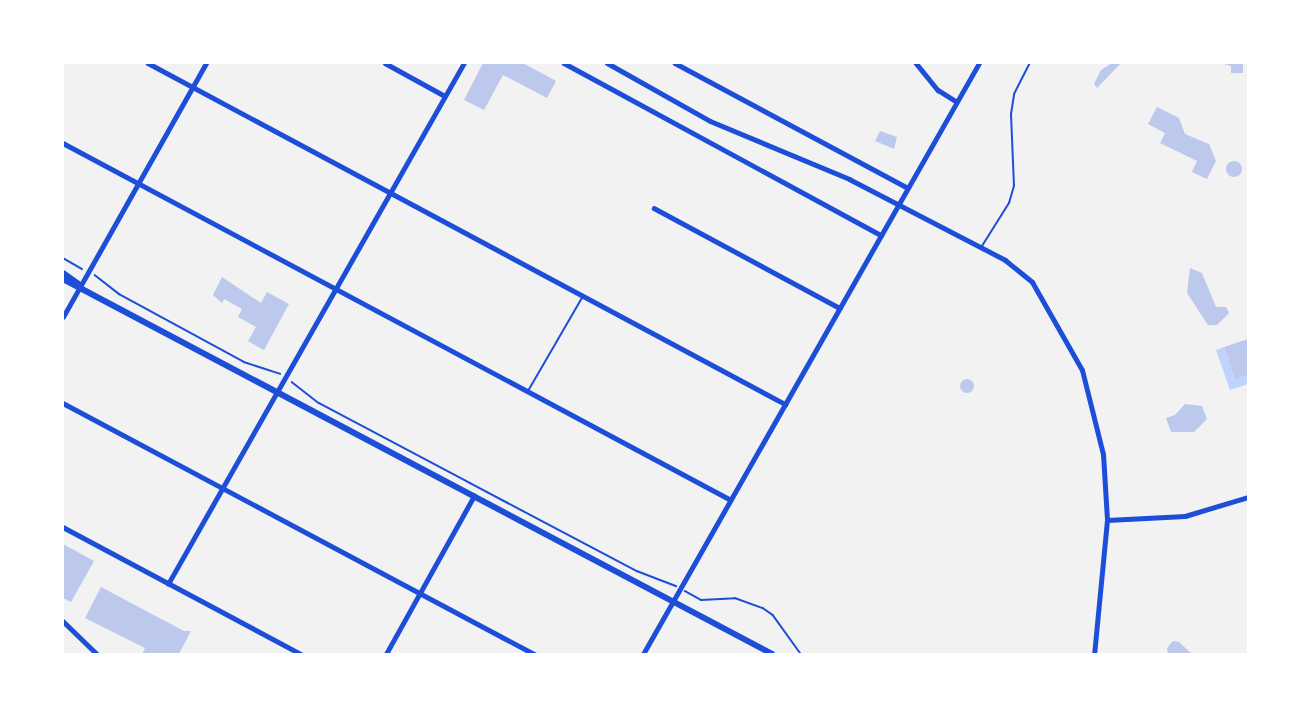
<!DOCTYPE html>
<html>
<head>
<meta charset="utf-8">
<style>
  body { margin:0 }
  #map { position:relative; width:1311px; height:717px; overflow:hidden; background:#f2f2f2; font-family:Jost,sans-serif }
  div>[style] { position:absolute }
  .water>* { inset:0; background:#bfd3fe }
  .building>* { inset:0; background:#bdc9ec }
  .round { border-radius:50% }
  .path>* { height:1.5px; margin:-0.75px; padding:0 0.75px; transform-origin:0.75px; border-radius:0.75px; background:#1d4ed8 }
  .service>* { height:2px; margin:-1px; padding:0 1px; transform-origin:1px; border-radius:1px; background:#1d4ed8 }
  .minor>* { height:4.5px; margin:-2.25px; padding:0 2.25px; transform-origin:2.25px; border-radius:2.25px; background:#1d4ed8 }
  .tertiary>* { height:5px; margin:-2.5px; padding:0 2.5px; transform-origin:2.5px; border-radius:2.5px; background:#1d4ed8 }
  .secondary>* { height:6px; margin:-3px; padding:0 3px; transform-origin:3px; border-radius:3px; background:#1d4ed8 }
  span { translate:-50% -50%; white-space:nowrap; text-align:center; line-height:1.15; -webkit-text-stroke:4.5px #fff; paint-order:stroke }
  .frame { position:absolute; inset:0; border:64px solid #fff; pointer-events:none }
</style>
</head>
<body>
<div id="map">
  <div class="water">
    <div style="clip-path:polygon(1224px 347px,1235px 380px,1248px 375px,1248px 384px,1230px 390px,1216px 350px)"></div>
  </div>
  <div class="building">
    <div style="clip-path:polygon(483px 63px,523px 63px,556px 81px,547px 98px,503px 75px,484px 110px,464px 100px)"></div>
    <div style="clip-path:polygon(1112px 63px,1121px 63px,1097px 88px,1094px 84px,1101px 70px)"></div>
    <div style="clip-path:polygon(1221px 63px,1243px 63px,1243px 73px,1231px 73px,1231px 66px)"></div>
    <div style="clip-path:polygon(1157px 107px,1179px 118px,1185px 134px,1209px 144px,1216px 161px,1207px 179px,1192px 172px,1197px 161px,1160px 143px,1165px 133px,1148px 124px)"></div>
    <div style="clip-path:polygon(880px 131px,897px 137px,894px 149px,875px 141px)"></div>
    <div class="round" style="left:1226px;top:161px;width:16px;height:16px"></div>
    <div style="clip-path:polygon(1190px 268px,1202px 273px,1216px 307px,1226px 307px,1229px 313px,1217px 325px,1208px 325px,1187px 293px)"></div>
    <div style="clip-path:polygon(222px 277px,261px 303px,267px 292px,289px 304px,264px 350px,248px 341px,256px 327px,238px 317px,242px 309px,224px 299px,222px 303px,213px 295px)"></div>
    <div style="clip-path:polygon(1248px 339px,1248px 375px,1235px 380px,1224px 347px)"></div>
    <div class="round" style="left:960px;top:379px;width:14px;height:14px"></div>
    <div style="clip-path:polygon(1185px 404px,1202px 406px,1207px 419px,1194px 432px,1171px 432px,1166px 418px,1175px 415px)"></div>
    <div style="clip-path:polygon(63px 544px,94px 561px,71px 602px,63px 598px)"></div>
    <div style="clip-path:polygon(101px 587px,184px 631px,191px 631px,179px 654px,142px 654px,145px 648px,85px 618px)"></div>
    <div style="clip-path:polygon(1173px 641px,1179px 642px,1192px 654px,1168px 654px,1167px 648px)"></div>
  </div>
  <div class="path">
    <div style="left:63px;top:258px;width:22px;rotate:30deg"></div>
    <div style="left:95px;top:275px;width:31px;rotate:38deg"></div>
    <div style="left:119px;top:294px;width:142px;rotate:28.5deg"></div>
    <div style="left:244px;top:362px;width:38px;rotate:18deg"></div>
    <div style="left:292px;top:382px;width:34px;rotate:38deg"></div>
    <div style="left:319px;top:403px;width:171px;rotate:27.9deg"></div>
    <div style="left:470px;top:483px;width:189px;rotate:27.8deg"></div>
    <div style="left:637px;top:571px;width:42px;rotate:21deg"></div>
    <div style="left:685px;top:591px;width:18px;rotate:29deg"></div>
    <div style="left:701px;top:600px;width:34px;rotate:-3deg"></div>
    <div style="left:735px;top:598px;width:30px;rotate:20deg"></div>
    <div style="left:763px;top:608px;width:12px;rotate:35deg"></div>
    <div style="left:773px;top:615px;width:48px;rotate:54.3deg"></div>
  </div>
  <div class="service">
    <div style="left:982px;top:246px;width:51px;rotate:-57.9deg"></div>
    <div style="left:1009px;top:203px;width:18px;rotate:-74deg"></div>
    <div style="left:1014px;top:186px;width:72px;rotate:-92.4deg"></div>
    <div style="left:1011px;top:114px;width:20px;rotate:-81deg"></div>
    <div style="left:1014px;top:94px;width:35px;rotate:-63deg"></div>
    <div style="left:528px;top:391px;width:110px;rotate:-59.9deg"></div>
  </div>
  <div class="minor">
    <div style="left:148px;top:63px;width:723px;rotate:28.16deg"></div>
    <div style="left:385px;top:63px;width:68px;rotate:28.8deg"></div>
    <div style="left:564px;top:63px;width:361px;rotate:28.5deg"></div>
    <div style="left:675px;top:63px;width:264px;rotate:28.2deg"></div>
    <div style="left:916px;top:63px;width:35px;rotate:51deg"></div>
    <div style="left:938px;top:90px;width:22px;rotate:32deg"></div>
    <div style="left:63px;top:143px;width:757px;rotate:28.12deg"></div>
    <div style="left:654px;top:208px;width:211px;rotate:28.3deg"></div>
    <div style="left:63px;top:317px;width:291px;rotate:-60.6deg"></div>
    <div style="left:63px;top:403px;width:534px;rotate:28.05deg"></div>
    <div style="left:1107px;top:520px;width:78px;rotate:-2.9deg"></div>
    <div style="left:1185px;top:516px;width:66px;rotate:-16.8deg"></div>
    <div style="left:63px;top:527px;width:270px;rotate:28.1deg"></div>
    <div style="left:168px;top:584px;width:599px;rotate:-60.4deg"></div>
    <div style="left:63px;top:621px;width:47px;rotate:44.1deg"></div>
    <div style="left:386px;top:654px;width:181px;rotate:-60.9deg"></div>
  </div>
  <div class="tertiary">
    <div style="left:607px;top:63px;width:118px;rotate:29.4deg"></div>
    <div style="left:710px;top:121px;width:151px;rotate:22.6deg"></div>
    <div style="left:849px;top:179px;width:176px;rotate:27.4deg"></div>
    <div style="left:1005px;top:260px;width:35px;rotate:39deg"></div>
    <div style="left:1032px;top:282px;width:101px;rotate:60.4deg"></div>
    <div style="left:1082px;top:370px;width:87px;rotate:76deg"></div>
    <div style="left:1103px;top:454px;width:66px;rotate:86.5deg"></div>
    <div style="left:1107px;top:520px;width:135px;rotate:95.5deg"></div>
    <div style="left:643px;top:654px;width:680px;rotate:-60.38deg"></div>
  </div>
  <div class="secondary">
    <div style="left:63px;top:273px;width:19px;rotate:35deg"></div>
    <div style="left:63px;top:279px;width:802px;rotate:27.87deg"></div>
  </div>
  <div class="frame"></div>
</div>
</body>
</html>
